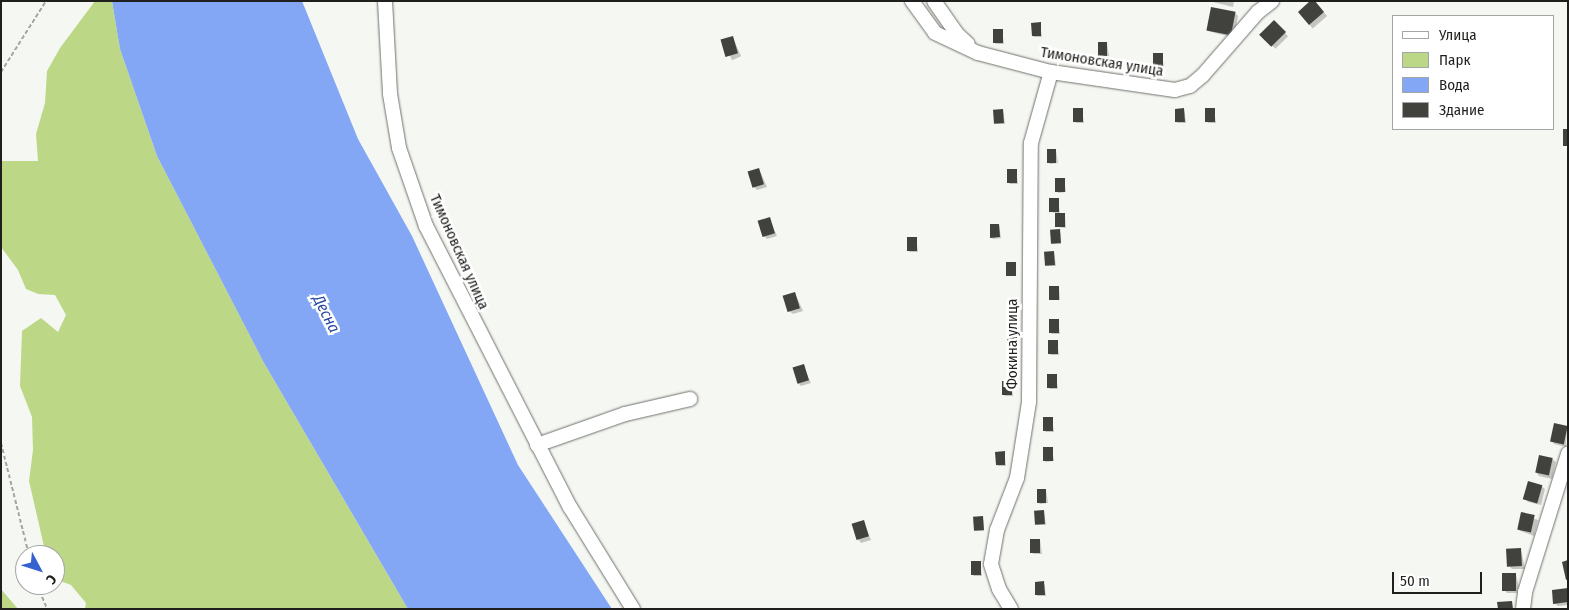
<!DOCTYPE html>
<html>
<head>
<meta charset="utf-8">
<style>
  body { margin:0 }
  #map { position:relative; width:1569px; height:610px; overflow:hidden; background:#f5f7f2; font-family:"Fira Sans Condensed",sans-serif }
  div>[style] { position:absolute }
  .green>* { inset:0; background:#bcd886 }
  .water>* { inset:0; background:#83a7f5 }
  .shadow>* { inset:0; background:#0003; transform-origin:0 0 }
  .building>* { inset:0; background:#41423e; transform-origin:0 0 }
  .path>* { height:2px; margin-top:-1px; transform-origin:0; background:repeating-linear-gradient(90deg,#a3a5a1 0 4px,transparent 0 6.5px) }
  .roads { filter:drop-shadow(0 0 1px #6f716c) drop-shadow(0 0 1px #6f716c) }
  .minor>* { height:14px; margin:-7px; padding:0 7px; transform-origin:7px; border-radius:7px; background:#fff }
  span { translate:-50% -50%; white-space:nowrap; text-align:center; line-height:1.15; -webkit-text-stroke:5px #fff; paint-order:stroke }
  .street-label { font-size:15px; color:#1f1f1d }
  .water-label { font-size:16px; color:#2648a1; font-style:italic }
  .frame { position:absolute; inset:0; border:2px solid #1f1f1d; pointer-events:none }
  .legend { position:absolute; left:1392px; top:15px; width:162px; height:115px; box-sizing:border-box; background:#fff; border:1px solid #a5a5a5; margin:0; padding:6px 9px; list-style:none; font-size:15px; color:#1f1f1d }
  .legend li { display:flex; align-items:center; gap:10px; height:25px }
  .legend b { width:25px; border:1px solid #a5a5a5 }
  .north { position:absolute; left:15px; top:545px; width:50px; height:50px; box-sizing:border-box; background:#fff; border:1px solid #a5a5a5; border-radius:50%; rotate:130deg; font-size:14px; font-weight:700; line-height:20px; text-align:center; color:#1f1f1d }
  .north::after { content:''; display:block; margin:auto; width:18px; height:22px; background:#3561d1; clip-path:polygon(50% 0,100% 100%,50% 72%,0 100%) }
  .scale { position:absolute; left:1392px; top:572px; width:90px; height:22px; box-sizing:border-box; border:2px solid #1f1f1d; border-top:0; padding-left:6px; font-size:15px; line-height:18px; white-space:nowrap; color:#1f1f1d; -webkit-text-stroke:4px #fff; paint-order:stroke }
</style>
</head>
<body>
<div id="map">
  <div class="green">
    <div style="clip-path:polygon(95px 1px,112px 1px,120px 49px,157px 156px,264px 363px,408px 609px,85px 609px,86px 603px,71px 585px,55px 579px,55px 555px,46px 555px,29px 481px,33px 450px,32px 417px,20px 386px,22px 331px,41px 318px,58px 332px,66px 315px,55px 295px,38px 294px,26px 289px,18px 270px,1px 247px,1px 161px,38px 161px,36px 134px,45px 103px,47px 71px,60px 48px)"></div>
    <div style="clip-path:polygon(1px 589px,18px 609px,1px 609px)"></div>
  </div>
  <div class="water">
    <div style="clip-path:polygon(112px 1px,302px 1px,358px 139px,412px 236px,518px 465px,612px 609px,408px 609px,264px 363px,157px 156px,120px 49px)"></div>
  </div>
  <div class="shadow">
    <div style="clip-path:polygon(1209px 1px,1234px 1px,1233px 7px)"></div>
    <div style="left:1314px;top:1px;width:20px;height:19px;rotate:49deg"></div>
    <div style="clip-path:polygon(1235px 13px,1238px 16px,1234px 38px,1208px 31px)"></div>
    <div style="left:1274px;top:22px;width:20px;height:18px;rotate:45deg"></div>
    <div style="clip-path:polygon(1040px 23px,1042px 37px,1034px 37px,1033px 36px)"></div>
    <div style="clip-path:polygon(1002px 30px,1004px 44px,996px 44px,995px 43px)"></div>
    <div style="left:733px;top:38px;width:20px;height:10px;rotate:66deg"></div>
    <div style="clip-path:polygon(1107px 43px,1109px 56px,1101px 57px,1100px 56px)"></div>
    <div style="clip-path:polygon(1162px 54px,1164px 68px,1156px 68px,1155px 67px)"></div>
    <div style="clip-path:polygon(1184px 109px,1186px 123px,1178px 123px,1176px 122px)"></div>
    <div style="clip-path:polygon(1003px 110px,1005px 124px,997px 124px,995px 123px)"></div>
    <div style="clip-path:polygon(1082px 110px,1084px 123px,1076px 123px,1075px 122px)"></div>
    <div style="clip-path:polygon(1214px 110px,1216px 123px,1208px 123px,1207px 122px)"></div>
    <div style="clip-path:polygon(1056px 150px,1058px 163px,1050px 164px,1048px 162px)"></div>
    <div style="clip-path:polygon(759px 169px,767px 187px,757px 190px,754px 187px)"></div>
    <div style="clip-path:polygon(1016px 170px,1018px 184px,1010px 184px,1009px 183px)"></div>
    <div style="clip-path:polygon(1064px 179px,1066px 192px,1058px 193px,1057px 191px)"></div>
    <div style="clip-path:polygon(1058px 199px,1060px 214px,1065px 215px,1066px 228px,1057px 227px,1056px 213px,1051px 212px)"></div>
    <div style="clip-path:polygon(769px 218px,777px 236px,767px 239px,764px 236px)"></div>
    <div style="clip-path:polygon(999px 225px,1001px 238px,993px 239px,991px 237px)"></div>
    <div style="clip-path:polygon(1060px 230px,1061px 244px,1053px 244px,1052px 243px)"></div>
    <div style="clip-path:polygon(916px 238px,918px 252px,910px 252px,909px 251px)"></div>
    <div style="clip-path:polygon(1054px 253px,1056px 266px,1048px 266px,1046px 265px)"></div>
    <div style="clip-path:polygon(1059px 287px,1060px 300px,1052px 300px,1051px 299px)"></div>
    <div style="clip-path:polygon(795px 293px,803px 311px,793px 314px,789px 311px)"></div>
    <div style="clip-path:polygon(1016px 303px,1018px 317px,1010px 317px,1009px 316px)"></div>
    <div style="clip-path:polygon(1058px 320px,1060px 334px,1052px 334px,1051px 333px)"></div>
    <div style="clip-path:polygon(1057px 341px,1059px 355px,1051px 355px,1050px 354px)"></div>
    <div style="clip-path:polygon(803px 365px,811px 383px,801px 386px,798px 383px)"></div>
    <div style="clip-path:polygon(1056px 376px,1058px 389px,1050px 389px,1049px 388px)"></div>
    <div style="clip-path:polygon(1011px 382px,1013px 396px,1005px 396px,1004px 395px)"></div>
    <div style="clip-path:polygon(1052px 419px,1054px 432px,1046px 432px,1045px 431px)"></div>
    <div style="clip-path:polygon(1567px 427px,1566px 447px,1554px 444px,1551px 440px)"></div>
    <div style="clip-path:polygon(1052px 448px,1054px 461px,1046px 462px,1044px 460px)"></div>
    <div style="clip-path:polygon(1004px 452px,1006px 466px,998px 466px,997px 465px)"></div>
    <div style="clip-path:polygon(1552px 459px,1556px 462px,1552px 479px,1539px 476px,1536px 472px)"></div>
    <div style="clip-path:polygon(1541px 486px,1545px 489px,1541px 505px,1528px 502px,1525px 499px)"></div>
    <div style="clip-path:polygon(1046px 490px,1048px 503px,1040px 504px,1038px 502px)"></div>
    <div style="clip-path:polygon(1044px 512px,1046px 525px,1038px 525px,1036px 524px)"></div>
    <div style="clip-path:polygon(1522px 514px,1538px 520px,1534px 536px,1518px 530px)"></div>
    <div style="clip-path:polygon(983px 518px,984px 531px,976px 531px,975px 530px)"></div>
    <div style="clip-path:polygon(863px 522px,871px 540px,861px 543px,858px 539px)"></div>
    <div style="clip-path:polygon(1040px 540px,1042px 554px,1034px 554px,1032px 553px)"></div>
    <div style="clip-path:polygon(1521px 550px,1525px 569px,1512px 569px,1509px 566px)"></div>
    <div style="clip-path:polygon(980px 562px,982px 576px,974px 576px,973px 575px)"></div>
    <div style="clip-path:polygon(1516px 574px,1520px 593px,1507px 593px,1504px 590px)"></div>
    <div style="clip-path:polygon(1044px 582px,1046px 596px,1038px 596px,1036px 595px)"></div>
    <div style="clip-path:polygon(1568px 590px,1568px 605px,1558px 606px,1554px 603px)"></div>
  </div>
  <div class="building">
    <div style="clip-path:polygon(1310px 1px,1315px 1px,1324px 12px,1309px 25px,1298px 12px)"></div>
    <div style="left:1211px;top:7px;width:25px;height:24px;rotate:11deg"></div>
    <div style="left:1274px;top:20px;width:17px;height:21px;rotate:45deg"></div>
    <div style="clip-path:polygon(1041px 22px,1041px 36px,1032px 36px,1031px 23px)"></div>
    <div style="left:993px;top:29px;width:10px;height:14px"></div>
    <div style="left:733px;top:36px;width:18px;height:13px;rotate:74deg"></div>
    <div style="left:1098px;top:42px;width:9px;height:14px"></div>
    <div style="left:1153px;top:53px;width:10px;height:14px"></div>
    <div style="left:1083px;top:108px;width:14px;height:10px;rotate:90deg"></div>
    <div style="clip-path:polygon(1184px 108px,1185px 122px,1175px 122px,1175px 109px)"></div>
    <div style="left:1215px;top:108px;width:14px;height:10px;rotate:90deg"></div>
    <div style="left:1003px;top:109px;width:14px;height:10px;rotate:86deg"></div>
    <div style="left:1568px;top:129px;width:17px;height:5px;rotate:90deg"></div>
    <div style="left:1047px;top:149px;width:9px;height:14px"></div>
    <div style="left:759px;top:168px;width:17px;height:12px;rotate:73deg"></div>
    <div style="left:1017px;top:169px;width:14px;height:10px;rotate:90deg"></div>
    <div style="left:1055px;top:178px;width:10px;height:14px"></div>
    <div style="left:1049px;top:198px;width:10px;height:14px"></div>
    <div style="left:1055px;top:213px;width:10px;height:14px"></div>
    <div style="left:770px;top:217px;width:17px;height:13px;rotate:73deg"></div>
    <div style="clip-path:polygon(990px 224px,999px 224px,1000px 237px,990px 238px)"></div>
    <div style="left:1060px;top:229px;width:14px;height:10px;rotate:86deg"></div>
    <div style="left:907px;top:237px;width:10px;height:14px"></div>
    <div style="left:1054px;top:251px;width:14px;height:10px;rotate:86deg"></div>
    <div style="left:1006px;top:262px;width:10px;height:14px"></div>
    <div style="left:1049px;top:286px;width:10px;height:14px"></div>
    <div style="left:795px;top:292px;width:17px;height:13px;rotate:73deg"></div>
    <div style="left:1017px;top:302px;width:14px;height:10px;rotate:90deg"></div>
    <div style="left:1049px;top:319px;width:10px;height:14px"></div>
    <div style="left:1007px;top:331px;width:10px;height:14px"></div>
    <div style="left:1048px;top:340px;width:10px;height:14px"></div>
    <div style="left:804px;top:364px;width:17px;height:12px;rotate:73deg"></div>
    <div style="left:1057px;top:374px;width:14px;height:10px;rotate:90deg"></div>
    <div style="left:1012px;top:381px;width:14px;height:10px;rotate:90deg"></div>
    <div style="left:1053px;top:417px;width:14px;height:10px;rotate:90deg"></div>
    <div style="left:1554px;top:423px;width:14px;height:19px;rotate:12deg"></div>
    <div style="left:1043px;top:447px;width:10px;height:14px"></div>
    <div style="clip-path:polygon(1005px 451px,1005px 465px,996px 465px,995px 452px)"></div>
    <div style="left:1539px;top:455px;width:14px;height:18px;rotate:12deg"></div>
    <div style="left:1528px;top:481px;width:15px;height:19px;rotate:16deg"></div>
    <div style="left:1037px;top:489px;width:9px;height:14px"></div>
    <div style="left:1044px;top:510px;width:14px;height:10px;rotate:86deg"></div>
    <div style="left:1521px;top:512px;width:14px;height:18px;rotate:12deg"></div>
    <div style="left:983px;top:516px;width:14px;height:10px;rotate:86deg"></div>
    <div style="left:864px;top:520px;width:17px;height:13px;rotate:73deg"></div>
    <div style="left:1030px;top:539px;width:10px;height:14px"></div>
    <div style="left:1521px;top:548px;width:18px;height:15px;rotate:87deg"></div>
    <div style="clip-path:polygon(1568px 560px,1568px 579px,1566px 580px,1562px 562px)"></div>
    <div style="left:981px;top:561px;width:14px;height:10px;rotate:90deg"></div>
    <div style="left:1502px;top:573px;width:14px;height:18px"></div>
    <div style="clip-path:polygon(1044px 581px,1045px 595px,1035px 595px,1035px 582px)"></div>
    <div style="clip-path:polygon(1568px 588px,1568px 602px,1553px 604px,1552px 590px)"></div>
    <div style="clip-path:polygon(1512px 601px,1513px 609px,1498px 609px,1497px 602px)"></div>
  </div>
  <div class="path">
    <div style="left:1px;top:72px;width:84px;rotate:-57.6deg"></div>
    <div style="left:1px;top:443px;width:115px;rotate:76deg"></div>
    <div style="left:37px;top:585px;width:26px;rotate:67deg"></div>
  </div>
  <div class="roads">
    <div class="minor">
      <div style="left:385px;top:1px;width:93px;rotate:86.9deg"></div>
      <div style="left:390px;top:94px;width:55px;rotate:80.5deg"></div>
      <div style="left:399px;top:148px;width:83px;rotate:70.9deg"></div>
      <div style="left:426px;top:226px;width:316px;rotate:62.9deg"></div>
      <div style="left:570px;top:507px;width:120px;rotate:58.3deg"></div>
      <div style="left:912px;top:1px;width:39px;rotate:54deg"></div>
      <div style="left:935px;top:33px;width:47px;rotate:24.9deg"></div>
      <div style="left:978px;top:53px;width:75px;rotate:14.6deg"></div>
      <div style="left:1051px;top:72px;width:125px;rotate:8.3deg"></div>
      <div style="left:1175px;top:90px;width:16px;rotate:-15deg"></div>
      <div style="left:1190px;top:86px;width:17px;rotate:-40deg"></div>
      <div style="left:1203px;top:75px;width:84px;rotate:-48.9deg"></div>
      <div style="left:1258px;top:12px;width:18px;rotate:-38deg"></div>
      <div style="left:934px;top:1px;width:39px;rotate:55deg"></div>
      <div style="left:956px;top:33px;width:16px;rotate:43deg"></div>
      <div style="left:537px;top:445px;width:93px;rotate:-19.4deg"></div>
      <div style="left:625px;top:414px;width:67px;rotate:-13deg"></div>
      <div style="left:1011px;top:609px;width:23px;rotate:-121deg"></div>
      <div style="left:999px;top:589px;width:26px;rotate:-108deg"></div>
      <div style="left:991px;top:564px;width:35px;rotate:-80deg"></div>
      <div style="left:997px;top:530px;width:56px;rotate:-69deg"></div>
      <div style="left:1017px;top:478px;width:77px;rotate:-81deg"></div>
      <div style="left:1029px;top:402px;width:259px;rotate:-89.6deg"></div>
      <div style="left:1031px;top:143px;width:74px;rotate:-74.3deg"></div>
      <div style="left:1523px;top:609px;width:17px;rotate:-83deg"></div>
      <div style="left:1525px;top:592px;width:145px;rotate:-72.7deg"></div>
    </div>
  </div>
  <div class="street-label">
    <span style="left:1102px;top:62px;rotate:9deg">Тимоновская улица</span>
    <span style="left:459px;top:252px;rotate:66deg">Тимоновская улица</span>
    <span style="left:1013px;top:344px;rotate:-90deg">Фокина улица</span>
  </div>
  <div class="water-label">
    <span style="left:326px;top:314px;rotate:63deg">Десна</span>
  </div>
  <div class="frame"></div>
  <ul class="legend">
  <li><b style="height:6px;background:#fff"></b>Улица</li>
  <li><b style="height:14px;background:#bcd886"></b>Парк</li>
  <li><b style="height:14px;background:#83a7f5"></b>Вода</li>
  <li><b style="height:14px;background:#41423e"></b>Здание</li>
  </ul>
  <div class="north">С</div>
  <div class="scale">50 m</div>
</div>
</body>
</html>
